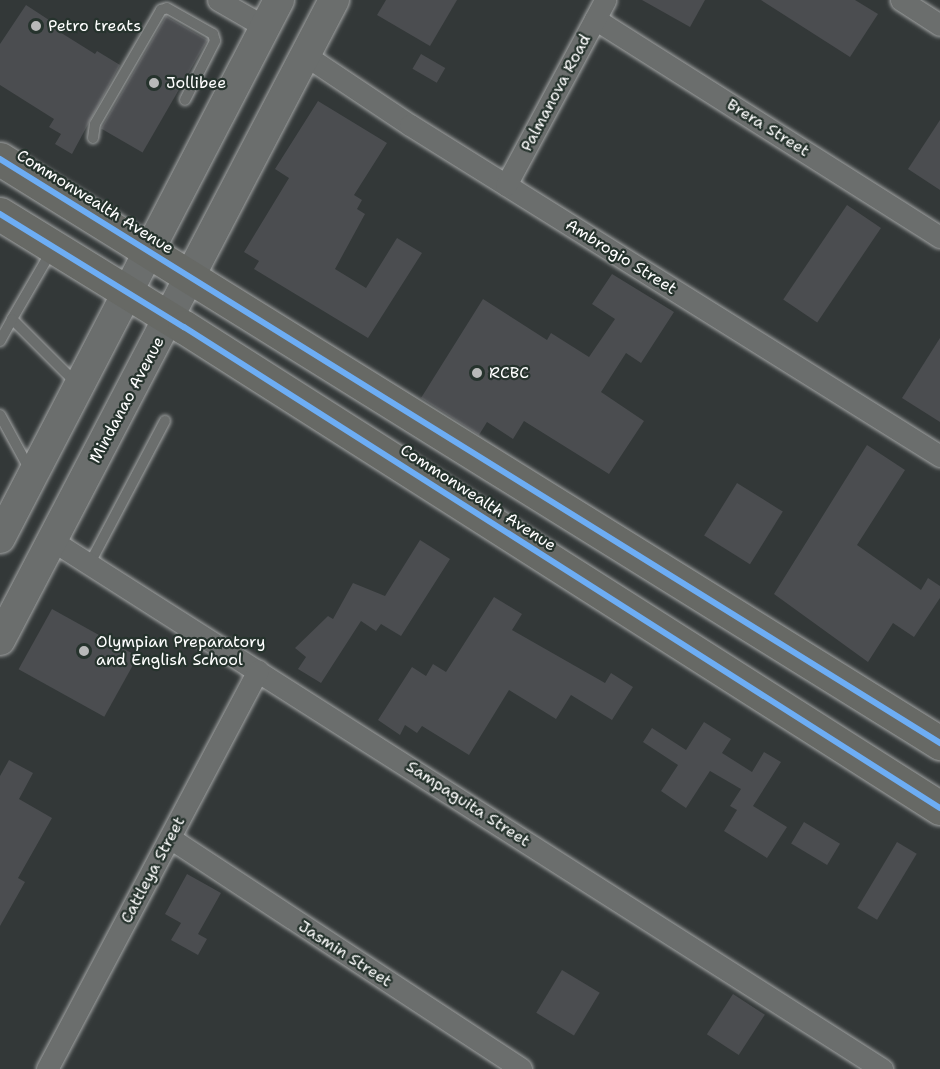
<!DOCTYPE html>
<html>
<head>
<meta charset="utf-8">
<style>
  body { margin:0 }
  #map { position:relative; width:940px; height:1069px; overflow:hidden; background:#333838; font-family:"Shantell Sans",sans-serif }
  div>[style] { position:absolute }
  .building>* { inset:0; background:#4b4d50; transform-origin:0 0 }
  .roads { filter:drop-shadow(0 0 2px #a3a5a5) drop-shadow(0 0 2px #a3a5a5) }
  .lane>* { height:10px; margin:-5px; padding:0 5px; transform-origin:5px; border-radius:5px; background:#6b6e6d }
  .street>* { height:21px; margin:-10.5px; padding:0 10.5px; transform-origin:10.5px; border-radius:10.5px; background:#6b6e6d }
  .secondary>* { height:30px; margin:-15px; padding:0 15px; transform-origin:15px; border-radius:15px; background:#6b6e6d }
  .primary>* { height:33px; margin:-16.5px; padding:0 16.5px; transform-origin:16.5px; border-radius:16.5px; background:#676965 }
  .cycleway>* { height:6px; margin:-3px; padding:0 3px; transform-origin:3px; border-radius:3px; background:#6dadf4 }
  .dots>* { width:16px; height:16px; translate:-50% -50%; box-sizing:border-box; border:3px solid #26332d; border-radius:50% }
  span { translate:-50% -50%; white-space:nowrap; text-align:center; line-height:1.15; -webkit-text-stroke:4.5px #26332d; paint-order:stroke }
  .poi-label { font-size:16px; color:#fff }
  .left { translate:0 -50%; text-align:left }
  .street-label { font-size:16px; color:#fff }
</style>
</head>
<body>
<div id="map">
  <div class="building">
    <div style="clip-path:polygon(386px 0,457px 0,430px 46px,377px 15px)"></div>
    <div style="clip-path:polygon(642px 0,705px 0,690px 27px)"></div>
    <div style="clip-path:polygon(761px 0,855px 0,878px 14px,850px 57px)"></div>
    <div style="clip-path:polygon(26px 5px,49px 20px,47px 24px,95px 54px,97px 51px,120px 65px,72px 154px,55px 144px,61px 134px,49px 127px,54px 119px,0 85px,0 44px)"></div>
    <div style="left:166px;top:16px;width:48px;height:130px;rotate:30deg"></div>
    <div style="left:421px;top:54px;width:28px;height:17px;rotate:30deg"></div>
    <div style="clip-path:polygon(318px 101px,387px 143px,354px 195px,362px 200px,357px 209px,365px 214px,335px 269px,366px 288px,397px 238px,422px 253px,368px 338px,254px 269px,259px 261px,244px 252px,289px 178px,275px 169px)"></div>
    <div style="clip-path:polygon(940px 120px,940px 190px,908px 169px)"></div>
    <div style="left:847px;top:205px;width:41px;height:114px;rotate:34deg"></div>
    <div style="clip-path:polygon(612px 274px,674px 312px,641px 363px,626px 353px,601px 392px,644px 421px,609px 474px,524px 421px,513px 439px,487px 422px,479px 435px,421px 398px,483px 299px,547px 340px,551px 333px,589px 357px,615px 319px,592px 304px)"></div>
    <div style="clip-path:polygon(940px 338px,940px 422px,902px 398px)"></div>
    <div style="clip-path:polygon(867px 445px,905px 470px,857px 545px,921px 590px,928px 578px,940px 586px,940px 598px,914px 637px,893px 623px,868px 662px,774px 594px)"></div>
    <div style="left:737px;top:483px;width:54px;height:62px;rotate:32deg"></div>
    <div style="clip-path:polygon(420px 540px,450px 559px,401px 636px,381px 624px,376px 631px,361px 621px,321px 683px,298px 669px,306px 657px,295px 648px,328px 616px,333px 619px,353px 583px,385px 596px)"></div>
    <div style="clip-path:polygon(494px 597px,522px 614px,512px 630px,605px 683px,611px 673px,633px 687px,612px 720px,571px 695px,556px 719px,509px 690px,469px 755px,422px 726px,417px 733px,405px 725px,400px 735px,378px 720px,412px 667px,426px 676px,433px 664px,446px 672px)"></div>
    <div style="left:52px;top:609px;width:98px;height:69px;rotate:29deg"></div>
    <div style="clip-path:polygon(704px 722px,731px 739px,722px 753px,752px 772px,764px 752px,781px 762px,753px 806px,787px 827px,767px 858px,724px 831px,737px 810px,730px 806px,741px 789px,710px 771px,686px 808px,661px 791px,678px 765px,643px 742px,652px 728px,686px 750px)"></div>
    <div style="clip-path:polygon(9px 760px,33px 773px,19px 799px,52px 818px,18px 878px,25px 882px,0 926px,0 776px)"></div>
    <div style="left:804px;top:822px;width:42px;height:25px;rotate:31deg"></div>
    <div style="left:897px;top:842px;width:23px;height:77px;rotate:31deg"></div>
    <div style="clip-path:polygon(187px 874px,221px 893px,198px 934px,207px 939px,198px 955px,171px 940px,181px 923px,165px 914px)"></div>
    <div style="left:562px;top:970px;width:44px;height:50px;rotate:31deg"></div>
    <div style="left:733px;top:994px;width:38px;height:48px;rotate:33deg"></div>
  </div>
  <div class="roads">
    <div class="lane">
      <div style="left:93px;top:138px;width:14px;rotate:-82deg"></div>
      <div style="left:95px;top:124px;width:132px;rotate:-59.9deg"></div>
      <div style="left:161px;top:10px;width:6px;rotate:-18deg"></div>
      <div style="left:167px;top:8px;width:53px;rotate:29.5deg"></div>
      <div style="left:213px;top:34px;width:7px;rotate:74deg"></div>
      <div style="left:215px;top:41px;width:66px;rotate:117deg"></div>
      <div style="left:52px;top:250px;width:80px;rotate:120.1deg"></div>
      <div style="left:12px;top:319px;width:92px;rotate:45deg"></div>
      <div style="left:0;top:341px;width:25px;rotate:-61deg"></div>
      <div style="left:0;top:415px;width:63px;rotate:61.4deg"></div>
      <div style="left:89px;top:565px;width:163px;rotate:-62.2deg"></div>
    </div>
    <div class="street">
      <div style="left:218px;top:0;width:54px;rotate:29.9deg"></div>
      <div style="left:901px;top:0;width:46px;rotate:32.7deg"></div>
      <div style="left:595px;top:19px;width:408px;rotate:32.3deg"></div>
      <div style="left:305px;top:55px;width:126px;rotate:33.7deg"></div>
      <div style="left:410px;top:125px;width:625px;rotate:31.99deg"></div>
      <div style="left:506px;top:185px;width:210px;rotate:-61.8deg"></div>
      <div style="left:53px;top:541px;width:983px;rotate:32.49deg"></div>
      <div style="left:170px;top:838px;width:420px;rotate:33.3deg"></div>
      <div style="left:47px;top:1069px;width:451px;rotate:-62.1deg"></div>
    </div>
    <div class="secondary">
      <div style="left:0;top:538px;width:606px;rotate:-62.59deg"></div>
      <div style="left:0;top:640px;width:722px;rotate:-62.44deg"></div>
    </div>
    <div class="primary">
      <div style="left:0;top:159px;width:1107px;rotate:31.85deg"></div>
      <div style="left:0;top:214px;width:216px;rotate:31.6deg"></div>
      <div style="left:184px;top:327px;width:896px;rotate:32.47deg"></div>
    </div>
  </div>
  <div class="cycleway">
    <div style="left:0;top:159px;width:1107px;rotate:31.85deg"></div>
    <div style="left:0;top:214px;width:216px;rotate:31.6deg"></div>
    <div style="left:184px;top:327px;width:896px;rotate:32.47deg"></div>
  </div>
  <div class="dots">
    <div style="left:36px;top:26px;background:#b8b9b9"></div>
    <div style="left:154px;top:83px;background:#b8b9b9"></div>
    <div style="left:477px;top:373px;background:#b8b9b9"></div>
    <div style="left:84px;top:651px;background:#b8b9b9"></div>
  </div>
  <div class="poi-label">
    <span class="left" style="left:48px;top:26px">Petro treats</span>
    <span class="left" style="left:166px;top:83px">Jollibee</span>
    <span class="left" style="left:489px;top:373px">RCBC</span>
    <span class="left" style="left:96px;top:651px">Olympian Preparatory<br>and English School</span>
  </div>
  <div class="street-label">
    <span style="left:556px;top:93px;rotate:-62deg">Palmanova Road</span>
    <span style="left:768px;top:128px;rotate:32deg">Brera Street</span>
    <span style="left:95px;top:202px;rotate:32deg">Commonwealth Avenue</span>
    <span style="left:621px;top:257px;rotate:32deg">Ambrogio Street</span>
    <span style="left:127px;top:400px;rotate:-62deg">Mindanao Avenue</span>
    <span style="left:478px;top:498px;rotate:33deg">Commonwealth Avenue</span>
    <span style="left:468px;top:804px;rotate:33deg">Sampaguita Street</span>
    <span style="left:153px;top:870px;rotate:-62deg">Cattleya Street</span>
    <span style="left:345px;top:954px;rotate:33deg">Jasmin Street</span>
  </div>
</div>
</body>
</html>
